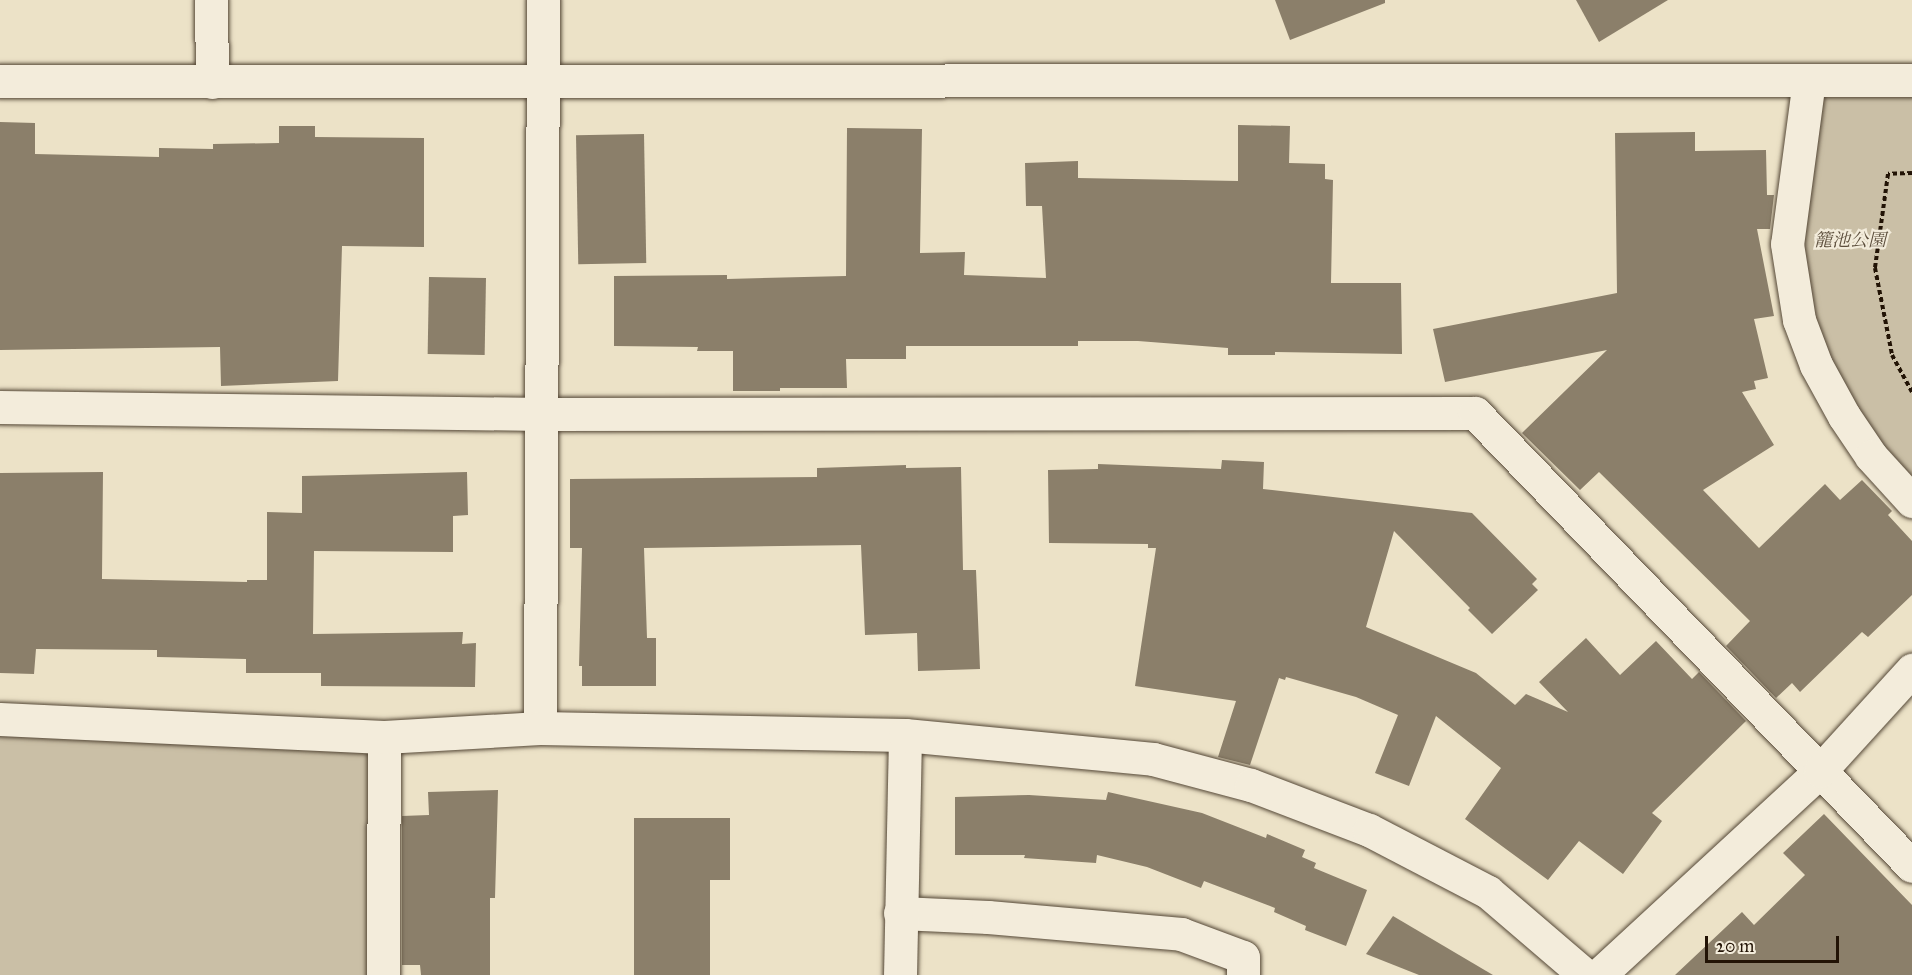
<!DOCTYPE html>
<html>
<head>
<meta charset="utf-8">
<style>
  body { margin:0 }
  #map { position:relative; width:1912px; height:975px; overflow:hidden; background:#ece2c7; font-family:"IM FELL Great Primer","Noto Serif JP",serif }
  div>[style] { position:absolute }
  .green>* { inset:0; background:#cabfa6; transform-origin:0 0 }
  .building>* { inset:0; background:#8b7f6a; transform-origin:0 0 }
  .path>* { height:4px; margin-top:-2px; transform-origin:0; background:repeating-linear-gradient(90deg,#221305 0 4.5px,transparent 0 7.5px) }
  .roads { filter:drop-shadow(0 0 2px #544736) drop-shadow(0 0 2px #544736) }
  .street>* { height:33px; margin:-16.5px; padding:0 16.5px; transform-origin:16.5px; border-radius:16.5px; background:#f3ecdb }
  .secondary>* { height:33px; margin:-16.5px; padding:0 16.5px; transform-origin:16.5px; border-radius:16.5px; background:#f3ecdb }
  span { translate:-50% -50%; white-space:nowrap; text-align:center; line-height:1.15; -webkit-text-stroke:4.5px #f3ecdb; paint-order:stroke }
  .park-label { font-size:18px; color:#5d4f3d; font-style:italic }
  .scale { position:absolute; left:1705px; top:936px; width:134px; height:27px; box-sizing:border-box; border:3px solid #221305; border-top:0; padding-left:8px; font-size:18px; line-height:21px; white-space:nowrap; color:#221305; -webkit-text-stroke:4px #f3ecdb; paint-order:stroke }
</style>
</head>
<body>
<div id="map">
  <div class="green">
    <div style="clip-path:polygon(1809px 80px,1912px 80px,1912px 501px,1799px 320px)"></div>
    <div style="left:0;top:719px;width:384px;height:256px;rotate:3deg"></div>
  </div>
  <div class="building">
    <div style="clip-path:polygon(1275px 0,1385px 0,1385px 3px,1290px 40px)"></div>
    <div style="clip-path:polygon(1576px 0,1668px 0,1599px 42px)"></div>
    <div style="clip-path:polygon(0 122px,35px 123px,35px 154px,159px 157px,159px 148px,213px 149px,213px 144px,279px 143px,279px 126px,315px 126px,315px 137px,424px 138px,424px 247px,342px 246px,338px 381px,221px 386px,220px 347px,0 350px)"></div>
    <div style="clip-path:polygon(1238px 125px,1290px 126px,1289px 163px,1325px 164px,1325px 179px,1333px 180px,1331px 283px,1401px 283px,1402px 354px,1275px 352px,1275px 355px,1228px 355px,1228px 348px,1138px 341px,1078px 341px,1078px 346px,906px 346px,906px 359px,846px 359px,847px 388px,780px 388px,780px 391px,733px 391px,733px 351px,697px 351px,698px 347px,614px 346px,614px 276px,727px 275px,727px 279px,846px 276px,847px 128px,922px 129px,920px 253px,965px 252px,964px 275px,1046px 278px,1042px 206px,1026px 206px,1025px 163px,1078px 161px,1078px 178px,1238px 181px)"></div>
    <div style="clip-path:polygon(1695px 132px,1695px 151px,1766px 150px,1767px 195px,1774px 195px,1770px 229px,1757px 229px,1774px 316px,1754px 319px,1768px 378px,1754px 381px,1756px 389px,1742px 392px,1774px 445px,1703px 490px,1759px 548px,1825px 484px,1840px 500px,1862px 480px,1892px 511px,1888px 515px,1912px 541px,1912px 595px,1868px 637px,1862px 632px,1800px 692px,1792px 683px,1776px 698px,1726px 646px,1750px 621px,1599px 472px,1580px 490px,1522px 433px,1607px 350px,1445px 382px,1433px 329px,1617px 293px,1615px 133px)"></div>
    <div style="left:644px;top:134px;width:129px;height:68px;rotate:89deg"></div>
    <div style="left:429px;top:277px;width:57px;height:77px;rotate:1deg"></div>
    <div style="clip-path:polygon(1222px 460px,1264px 462px,1263px 489px,1472px 513px,1537px 579px,1532px 584px,1538px 590px,1492px 634px,1468px 610px,1470px 608px,1394px 531px,1366px 627px,1476px 673px,1515px 705px,1526px 694px,1568px 712px,1539px 682px,1586px 638px,1620px 675px,1656px 641px,1692px 679px,1699px 672px,1746px 721px,1652px 813px,1662px 821px,1623px 874px,1579px 841px,1548px 880px,1465px 819px,1501px 768px,1436px 716px,1409px 786px,1375px 773px,1398px 715px,1356px 697px,1286px 677px,1285px 680px,1279px 678px,1250px 765px,1218px 757px,1236px 701px,1135px 686px,1156px 548px,1148px 548px,1148px 544px,1049px 543px,1048px 470px,1098px 469px,1098px 464px,1221px 469px)"></div>
    <div style="clip-path:polygon(906px 465px,906px 468px,961px 467px,963px 570px,976px 570px,980px 669px,918px 671px,917px 633px,865px 635px,861px 545px,644px 548px,647px 638px,656px 638px,656px 686px,582px 686px,582px 666px,579px 666px,582px 548px,570px 548px,570px 479px,817px 477px,817px 468px)"></div>
    <div style="clip-path:polygon(103px 472px,102px 579px,247px 582px,247px 580px,267px 580px,267px 512px,302px 513px,302px 476px,467px 472px,468px 515px,453px 516px,453px 552px,314px 551px,313px 634px,463px 632px,462px 644px,476px 643px,475px 687px,321px 686px,321px 673px,246px 673px,246px 659px,157px 657px,157px 650px,36px 649px,34px 674px,0 673px,0 473px)"></div>
    <div style="clip-path:polygon(498px 790px,495px 898px,490px 898px,490px 975px,421px 975px,420px 965px,402px 965px,402px 816px,429px 815px,428px 792px)"></div>
    <div style="clip-path:polygon(1108px 792px,1202px 813px,1266px 838px,1267px 834px,1305px 850px,1302px 857px,1316px 863px,1314px 868px,1367px 890px,1346px 946px,1305px 930px,1306px 926px,1274px 912px,1275px 908px,1204px 881px,1201px 888px,1147px 867px,1097px 855px,1096px 863px,1024px 858px,1025px 855px,955px 855px,955px 797px,1029px 795px,1106px 800px)"></div>
    <div style="clip-path:polygon(1824px 814px,1912px 905px,1912px 975px,1675px 975px,1742px 912px,1754px 925px,1805px 875px,1783px 853px)"></div>
    <div style="clip-path:polygon(634px 818px,730px 818px,730px 880px,710px 880px,710px 975px,634px 975px)"></div>
    <div style="clip-path:polygon(1393px 916px,1493px 975px,1419px 975px,1366px 954px)"></div>
  </div>
  <div class="path">
    <div style="left:1912px;top:173px;width:24px;rotate:178deg"></div>
    <div style="left:1888px;top:174px;width:95px;rotate:97.9deg"></div>
    <div style="left:1875px;top:268px;width:89px;rotate:78.9deg"></div>
    <div style="left:1892px;top:355px;width:42px;rotate:61.6deg"></div>
  </div>
  <div class="roads">
    <div class="street">
      <div style="left:211px;top:0;width:82px;rotate:89.3deg"></div>
      <div style="left:1809px;top:80px;width:165px;rotate:97.6deg"></div>
      <div style="left:1787px;top:244px;width:77px;rotate:81deg"></div>
      <div style="left:1799px;top:320px;width:48px;rotate:69.3deg"></div>
      <div style="left:1816px;top:365px;width:58px;rotate:61.2deg"></div>
      <div style="left:1844px;top:416px;width:48px;rotate:56deg"></div>
      <div style="left:1871px;top:456px;width:61px;rotate:47.7deg"></div>
      <div style="left:0;top:81px;width:1912px;rotate:-0.03deg"></div>
      <div style="left:0;top:407px;width:543px;rotate:0.74deg"></div>
      <div style="left:543px;top:414px;width:932px;rotate:-0.06deg"></div>
      <div style="left:1475px;top:413px;width:629px;rotate:46.03deg"></div>
      <div style="left:540px;top:728px;width:728px;rotate:-89.76deg"></div>
      <div style="left:900px;top:913px;width:88px;rotate:2.6deg"></div>
      <div style="left:988px;top:917px;width:194px;rotate:5deg"></div>
      <div style="left:1181px;top:934px;width:66px;rotate:20.4deg"></div>
      <div style="left:1243px;top:957px;width:18px;rotate:90deg"></div>
      <div style="left:383px;top:975px;width:238px;rotate:-89.8deg"></div>
      <div style="left:900px;top:975px;width:240px;rotate:-88.8deg"></div>
    </div>
    <div class="secondary">
      <div style="left:0;top:719px;width:384px;rotate:2.7deg"></div>
      <div style="left:384px;top:737px;width:156px;rotate:-3.3deg"></div>
      <div style="left:540px;top:728px;width:365px;rotate:1.1deg"></div>
      <div style="left:905px;top:735px;width:249px;rotate:5.5deg"></div>
      <div style="left:1153px;top:759px;width:101px;rotate:14.9deg"></div>
      <div style="left:1251px;top:785px;width:126px;rotate:20.9deg"></div>
      <div style="left:1369px;top:830px;width:134px;rotate:27.5deg"></div>
      <div style="left:1488px;top:892px;width:128px;rotate:40.6deg"></div>
      <div style="left:1599px;top:975px;width:301px;rotate:-42.7deg"></div>
      <div style="left:1820px;top:771px;width:137px;rotate:-47.7deg"></div>
    </div>
  </div>
  <div class="park-label">
    <span style="left:1850px;top:240px">籠池公園</span>
  </div>
  <div class="scale">20 m</div>
</div>
</body>
</html>
